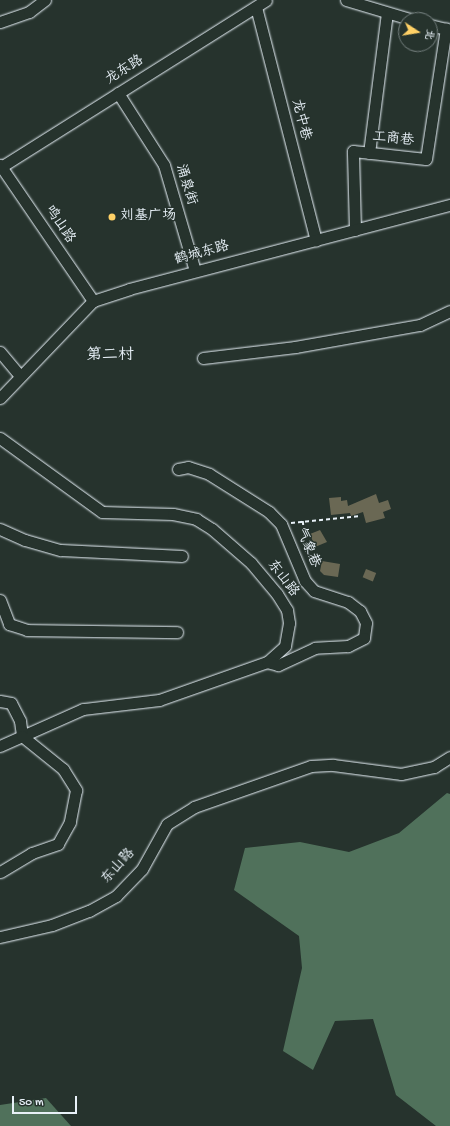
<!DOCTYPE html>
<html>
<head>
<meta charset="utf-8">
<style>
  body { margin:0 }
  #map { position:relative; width:450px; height:1126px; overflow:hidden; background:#26332d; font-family:"Gochi Hand","LXGW WenKai TC",sans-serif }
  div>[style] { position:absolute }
  .green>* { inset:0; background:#50715b }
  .building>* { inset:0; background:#6a6854; transform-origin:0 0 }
  .path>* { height:1.5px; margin-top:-0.75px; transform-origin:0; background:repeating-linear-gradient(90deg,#e8f1f8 0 4px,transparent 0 7px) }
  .roads { filter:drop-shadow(0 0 1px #e8f1f8) drop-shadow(0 0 1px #e8f1f8) }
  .minor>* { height:11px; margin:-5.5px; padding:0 5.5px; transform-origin:5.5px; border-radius:5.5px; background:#26332d }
  .dots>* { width:11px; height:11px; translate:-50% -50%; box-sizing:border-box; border:2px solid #26332d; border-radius:50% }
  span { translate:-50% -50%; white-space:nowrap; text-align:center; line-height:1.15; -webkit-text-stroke:3px #26332d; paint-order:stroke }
  .street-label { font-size:14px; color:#e8f1f8 }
  .poi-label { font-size:14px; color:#e8f1f8 }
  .left { translate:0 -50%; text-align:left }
  .quarter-label { font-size:16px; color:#e8f1f8 }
  .north { position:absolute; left:398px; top:12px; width:40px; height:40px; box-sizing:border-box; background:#26332d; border:1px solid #747f7e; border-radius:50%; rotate:102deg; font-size:11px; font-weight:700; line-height:16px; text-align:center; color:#e8f1f8 }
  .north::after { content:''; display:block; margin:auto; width:14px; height:18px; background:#ffd166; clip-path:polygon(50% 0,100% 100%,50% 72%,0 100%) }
  .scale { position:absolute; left:12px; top:1096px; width:65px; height:18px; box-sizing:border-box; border:2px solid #e8f1f8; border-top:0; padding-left:5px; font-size:12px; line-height:14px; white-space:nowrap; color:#e8f1f8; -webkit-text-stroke:3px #26332d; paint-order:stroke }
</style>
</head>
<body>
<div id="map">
  <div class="green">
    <div style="clip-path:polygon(447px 793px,450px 794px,450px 1126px,436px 1126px,396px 1095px,373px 1019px,335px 1021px,313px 1070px,283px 1051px,302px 968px,299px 936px,234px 890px,245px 848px,300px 842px,349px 852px,399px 833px)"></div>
    <div style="clip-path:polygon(46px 1098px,71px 1126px,0 1126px,0 1105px)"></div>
  </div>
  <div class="building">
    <div style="clip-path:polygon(376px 494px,379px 503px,388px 500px,391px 509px,383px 512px,385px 518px,366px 523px,363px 512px,351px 516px,350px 513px,331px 515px,329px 498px,341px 497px,341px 501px,347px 500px,348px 506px)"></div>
    <div style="clip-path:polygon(320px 530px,327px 542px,315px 547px,310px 534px)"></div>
    <div style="clip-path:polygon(322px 561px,340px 564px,338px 577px,324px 575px,320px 571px)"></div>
    <div style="left:366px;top:569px;width:11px;height:9px;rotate:22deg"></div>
  </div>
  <div class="path">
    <div style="left:303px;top:521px;width:29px;rotate:84deg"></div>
    <div style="left:306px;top:550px;width:16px;rotate:60deg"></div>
    <div style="left:291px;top:523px;width:70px;rotate:-5.7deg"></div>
  </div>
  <div class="roads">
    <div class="minor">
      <div style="left:346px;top:0;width:70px;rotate:16.6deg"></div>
      <div style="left:256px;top:7px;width:241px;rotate:75.6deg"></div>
      <div style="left:0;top:22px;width:31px;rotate:-19deg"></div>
      <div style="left:29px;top:12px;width:20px;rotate:-37deg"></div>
      <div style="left:430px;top:25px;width:21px;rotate:14deg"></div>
      <div style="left:118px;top:93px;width:85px;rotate:57.4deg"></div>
      <div style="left:164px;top:165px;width:110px;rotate:73.7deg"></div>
      <div style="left:369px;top:153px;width:141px;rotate:-82.7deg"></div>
      <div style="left:0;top:165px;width:165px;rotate:55.6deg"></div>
      <div style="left:1px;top:167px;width:313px;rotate:-32.2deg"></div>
      <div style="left:355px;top:230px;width:79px;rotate:-91.5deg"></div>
      <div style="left:353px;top:151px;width:73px;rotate:6.3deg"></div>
      <div style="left:426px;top:159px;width:132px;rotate:-81.3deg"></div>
      <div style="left:0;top:352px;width:31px;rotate:50deg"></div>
      <div style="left:203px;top:358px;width:93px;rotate:-6.8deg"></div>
      <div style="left:295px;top:347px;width:127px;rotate:-10deg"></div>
      <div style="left:420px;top:325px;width:33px;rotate:-25deg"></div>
      <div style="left:0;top:398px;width:134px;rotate:-46.2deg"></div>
      <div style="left:93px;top:301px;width:38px;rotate:-18deg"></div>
      <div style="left:129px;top:289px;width:332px;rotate:-14.7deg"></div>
      <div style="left:0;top:438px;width:126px;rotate:36deg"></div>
      <div style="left:102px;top:512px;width:71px;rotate:1.6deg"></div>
      <div style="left:173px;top:514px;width:24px;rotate:12deg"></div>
      <div style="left:196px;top:519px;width:19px;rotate:32deg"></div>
      <div style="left:212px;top:529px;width:52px;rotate:41.1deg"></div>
      <div style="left:251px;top:563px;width:40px;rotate:50deg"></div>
      <div style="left:277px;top:594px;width:19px;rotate:58deg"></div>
      <div style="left:287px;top:610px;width:13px;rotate:81deg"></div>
      <div style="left:289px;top:623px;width:23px;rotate:100deg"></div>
      <div style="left:285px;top:646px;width:24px;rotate:138deg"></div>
      <div style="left:267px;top:662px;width:114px;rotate:160.6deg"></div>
      <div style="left:159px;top:700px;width:77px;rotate:173.2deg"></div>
      <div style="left:83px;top:709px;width:91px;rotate:156deg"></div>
      <div style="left:178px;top:469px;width:10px;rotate:-11deg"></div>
      <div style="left:188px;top:467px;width:22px;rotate:18deg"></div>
      <div style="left:209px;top:474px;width:71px;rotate:32.3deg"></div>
      <div style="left:269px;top:512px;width:17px;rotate:45deg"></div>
      <div style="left:281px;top:524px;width:62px;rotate:67.2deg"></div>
      <div style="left:305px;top:581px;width:13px;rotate:48deg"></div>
      <div style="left:314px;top:591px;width:36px;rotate:18deg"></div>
      <div style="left:348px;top:602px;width:15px;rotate:37deg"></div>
      <div style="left:360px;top:611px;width:13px;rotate:63deg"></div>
      <div style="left:366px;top:623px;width:15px;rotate:98deg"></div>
      <div style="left:364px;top:638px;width:18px;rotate:153deg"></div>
      <div style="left:348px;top:646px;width:33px;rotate:177deg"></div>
      <div style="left:315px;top:648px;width:41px;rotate:155.3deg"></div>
      <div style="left:278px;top:665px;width:11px;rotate:-165deg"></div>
      <div style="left:0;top:529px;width:27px;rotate:24deg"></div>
      <div style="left:25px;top:540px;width:37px;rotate:16deg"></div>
      <div style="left:61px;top:550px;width:121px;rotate:2.8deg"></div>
      <div style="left:0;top:600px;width:26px;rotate:69deg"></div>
      <div style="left:9px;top:624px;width:19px;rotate:18deg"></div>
      <div style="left:27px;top:630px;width:150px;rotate:0.8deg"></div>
      <div style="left:0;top:701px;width:11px;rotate:10deg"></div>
      <div style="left:11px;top:703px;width:20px;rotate:63deg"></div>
      <div style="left:20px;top:721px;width:15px;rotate:82deg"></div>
      <div style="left:22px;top:736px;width:53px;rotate:38.8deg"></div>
      <div style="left:63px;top:769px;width:25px;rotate:58deg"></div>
      <div style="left:76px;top:790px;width:33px;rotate:101deg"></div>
      <div style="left:70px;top:822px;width:25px;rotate:119deg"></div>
      <div style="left:58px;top:844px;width:28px;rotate:161deg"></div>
      <div style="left:32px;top:853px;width:37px;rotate:149deg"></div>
      <div style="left:0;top:937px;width:53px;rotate:-13deg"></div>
      <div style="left:52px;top:925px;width:40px;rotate:-21deg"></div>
      <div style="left:89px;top:911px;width:31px;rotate:-29deg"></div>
      <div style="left:116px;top:896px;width:37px;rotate:-46deg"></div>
      <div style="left:142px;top:869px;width:51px;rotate:-60.9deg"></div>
      <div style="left:167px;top:824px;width:32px;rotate:-32deg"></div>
      <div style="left:194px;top:807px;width:124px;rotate:-19.3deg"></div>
      <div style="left:311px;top:766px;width:22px;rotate:-3deg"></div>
      <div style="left:333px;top:765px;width:69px;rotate:7.5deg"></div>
      <div style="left:401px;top:774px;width:34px;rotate:-12deg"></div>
      <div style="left:434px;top:767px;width:19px;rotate:-32deg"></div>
    </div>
  </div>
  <div class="dots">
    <div style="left:112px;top:217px;background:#ffd166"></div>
  </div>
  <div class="street-label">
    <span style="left:125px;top:71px;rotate:-32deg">龙东路</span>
    <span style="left:300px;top:120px;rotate:76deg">龙中巷</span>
    <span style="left:393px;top:140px;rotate:6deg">工商巷</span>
    <span style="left:185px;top:185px;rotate:73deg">涌泉街</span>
    <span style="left:59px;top:225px;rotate:56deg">鸣山路</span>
    <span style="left:202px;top:254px;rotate:-15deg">鹤城东路</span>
    <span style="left:307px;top:548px;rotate:67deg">气象巷</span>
    <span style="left:282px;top:579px;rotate:53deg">东山路</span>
    <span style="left:119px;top:867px;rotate:-48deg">东山路</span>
  </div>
  <div class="poi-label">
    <span class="left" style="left:120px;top:217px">刘基广场</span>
  </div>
  <div class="quarter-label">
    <span style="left:110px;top:357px">第二村</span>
  </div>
  <div class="north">北</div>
  <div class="scale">50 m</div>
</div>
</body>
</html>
